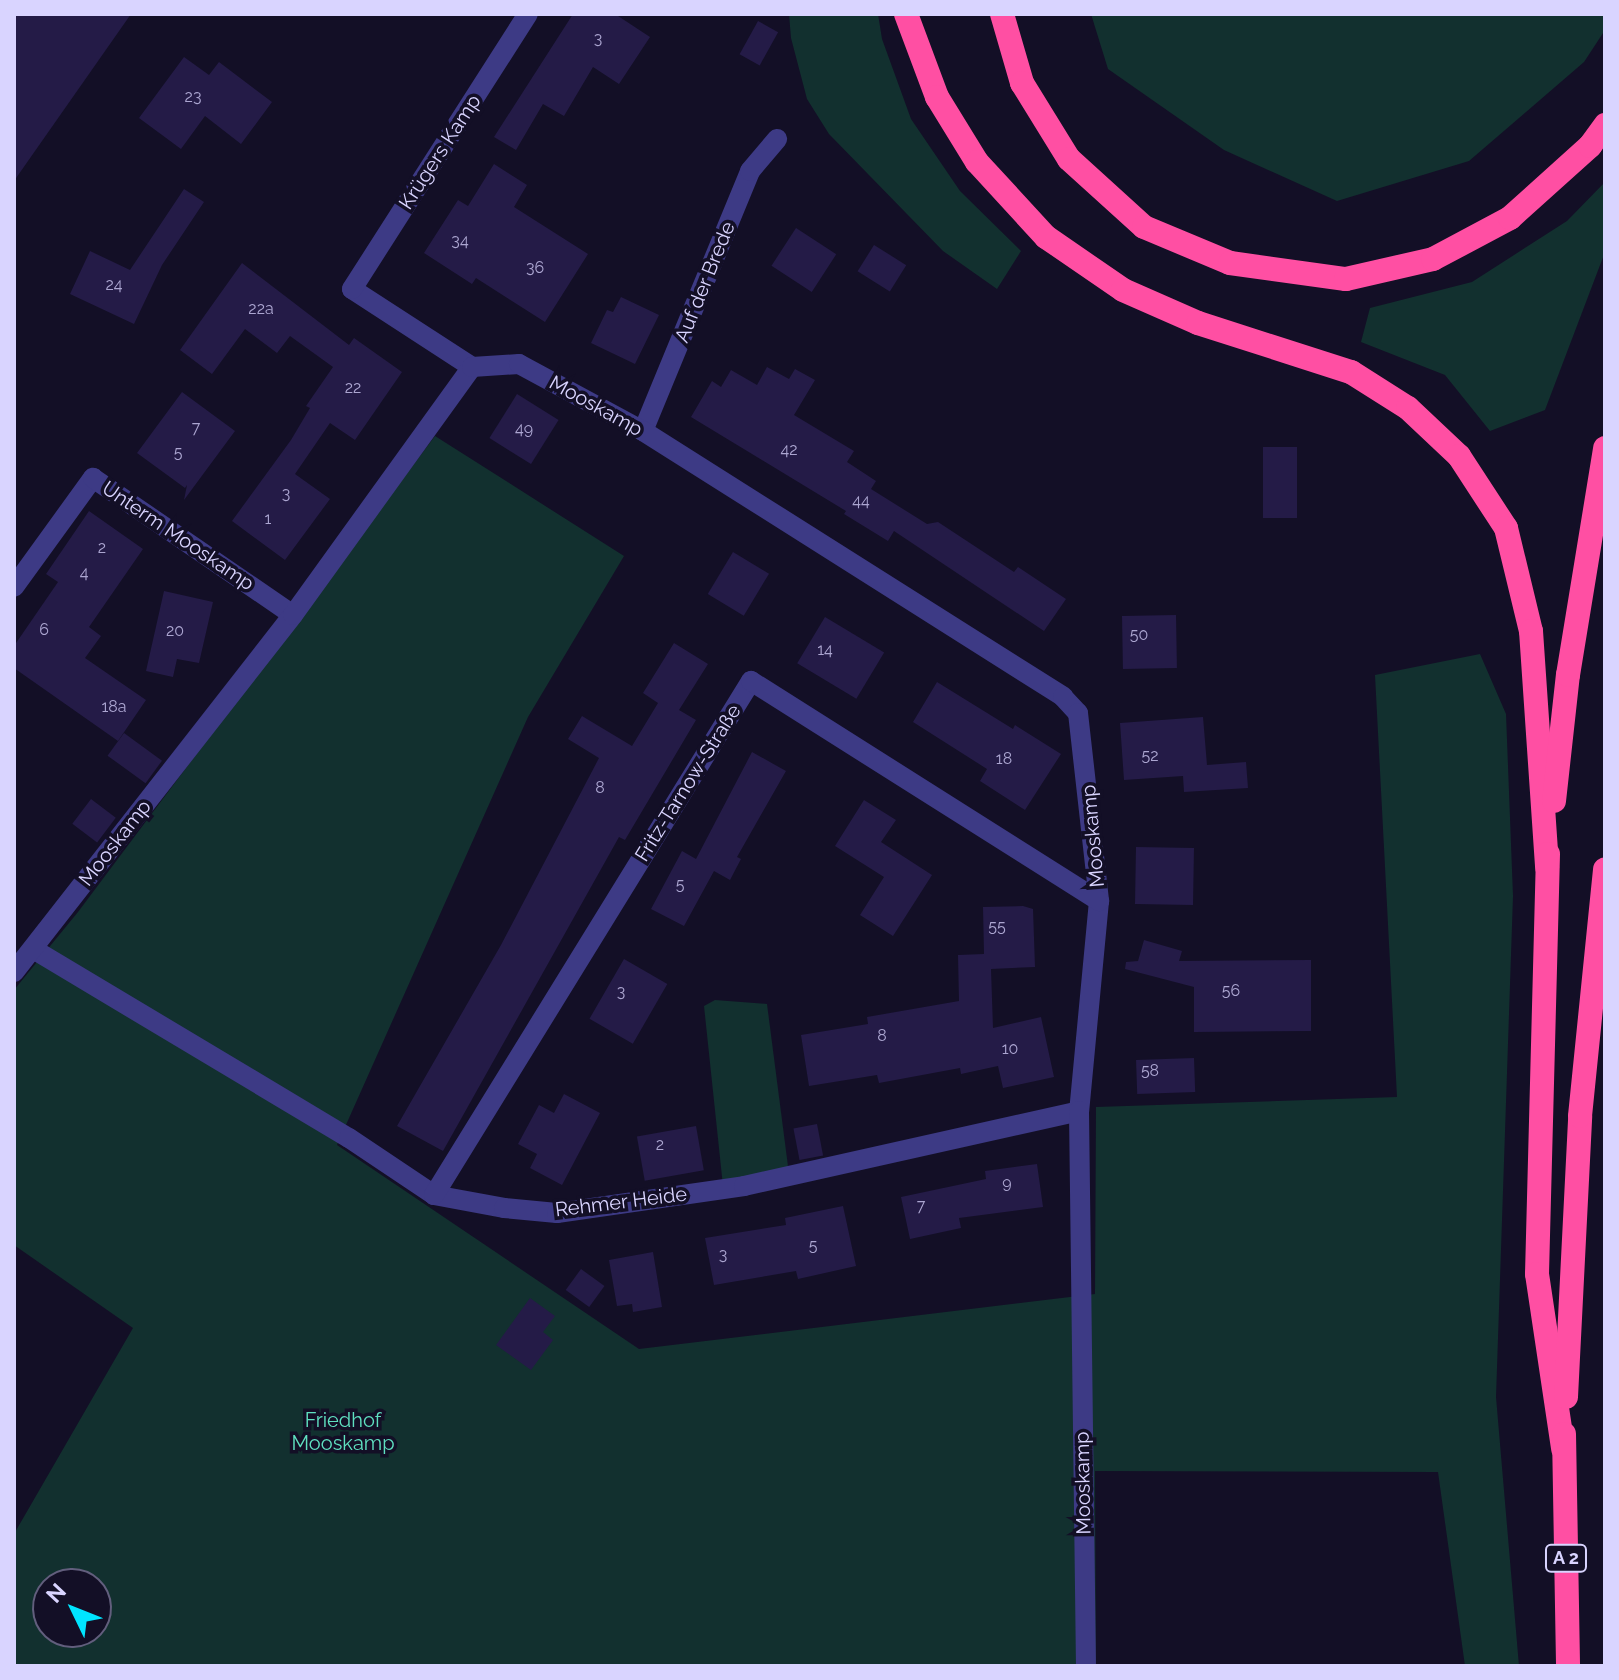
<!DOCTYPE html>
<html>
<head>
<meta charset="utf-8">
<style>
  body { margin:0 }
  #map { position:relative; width:1619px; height:1680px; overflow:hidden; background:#130f26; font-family:Raleway,sans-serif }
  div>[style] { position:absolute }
  .green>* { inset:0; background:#12302f }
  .building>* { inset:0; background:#241b47; transform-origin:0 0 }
  .minor>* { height:20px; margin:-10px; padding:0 10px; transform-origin:10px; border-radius:10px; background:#3d3a85 }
  .highway>* { height:24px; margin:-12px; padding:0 12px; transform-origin:12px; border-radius:12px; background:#ff4fa3 }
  span { translate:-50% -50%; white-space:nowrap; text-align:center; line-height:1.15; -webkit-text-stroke:7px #130f26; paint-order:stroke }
  .number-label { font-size:16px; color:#aca6d1 }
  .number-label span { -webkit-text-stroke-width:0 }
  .shield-label span { padding:2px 6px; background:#130f26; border:2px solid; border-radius:6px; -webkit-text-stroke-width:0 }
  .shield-label { font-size:18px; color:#d9d4ff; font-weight:700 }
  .street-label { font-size:20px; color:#d9d4ff }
  .park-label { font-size:20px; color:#5fe0c0 }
  .frame { position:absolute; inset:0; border:16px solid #d9d4ff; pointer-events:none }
  .north { position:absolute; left:32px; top:1568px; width:80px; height:80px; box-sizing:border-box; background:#130f26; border:2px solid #625e7d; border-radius:50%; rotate:313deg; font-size:22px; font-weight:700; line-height:32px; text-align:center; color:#d9d4ff }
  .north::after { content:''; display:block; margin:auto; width:28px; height:36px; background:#00e5ff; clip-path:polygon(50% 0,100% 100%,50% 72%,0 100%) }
</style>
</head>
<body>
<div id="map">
  <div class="green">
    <div style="clip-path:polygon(789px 14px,878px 14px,882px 39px,911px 119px,960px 191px,1021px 251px,997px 289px,943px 251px,829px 134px,807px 99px,791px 38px)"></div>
    <div style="clip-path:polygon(1091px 14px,1605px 14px,1605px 30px,1584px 62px,1469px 161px,1337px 201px,1224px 150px,1108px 69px)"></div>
    <div style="clip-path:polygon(1605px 182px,1605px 252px,1545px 410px,1490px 431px,1445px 375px,1361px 342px,1370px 308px,1472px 282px,1567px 221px)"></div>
    <div style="clip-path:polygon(evenodd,435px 436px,624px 556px,528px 717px,337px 1145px,639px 1349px,1095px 1294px,1096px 1107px,1397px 1097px,1375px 675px,1480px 654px,1506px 714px,1513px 896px,1496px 1397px,1519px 1666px,1465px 1666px,1438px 1472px,1095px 1471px,1096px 1666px,14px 1666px,14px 1534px,133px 1328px,14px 1245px,14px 990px,78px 912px,435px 436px,48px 1584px,96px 1584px,96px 1632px,48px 1632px,48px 1584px)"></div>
    <div style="clip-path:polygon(715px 1000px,767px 1004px,789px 1174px,723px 1186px,704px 1006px)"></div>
  </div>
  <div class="building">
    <div style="clip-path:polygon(14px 14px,131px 14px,14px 181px)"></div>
    <div style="clip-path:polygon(573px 14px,615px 14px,650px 37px,619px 84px,593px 67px,564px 116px,543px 104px,516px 150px,494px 137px)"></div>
    <div style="left:758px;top:21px;width:23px;height:38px;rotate:29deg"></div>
    <div style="clip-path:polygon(184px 57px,209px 75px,219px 62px,272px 102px,241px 144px,205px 116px,181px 149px,139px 118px)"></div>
    <div style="clip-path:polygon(494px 164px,527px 185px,514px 207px,588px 254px,545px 322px,476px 278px,472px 284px,424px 253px,458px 200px,468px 206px)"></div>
    <div style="clip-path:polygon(184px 189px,204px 202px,162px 265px,134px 324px,70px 294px,90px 251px,130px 270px)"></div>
    <div style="left:796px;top:228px;width:48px;height:45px;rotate:33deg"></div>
    <div style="left:874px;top:245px;width:38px;height:31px;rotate:32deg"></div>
    <div style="clip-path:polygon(242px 263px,349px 345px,354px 338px,402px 372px,355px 440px,330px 423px,295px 474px,330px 499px,285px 560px,232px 521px,291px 440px,310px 408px,306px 406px,333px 367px,290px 336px,277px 353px,245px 329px,212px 374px,180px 350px)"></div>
    <div style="clip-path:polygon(621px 297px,659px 315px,635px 364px,591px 343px,607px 310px,613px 312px)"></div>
    <div style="clip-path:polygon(767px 367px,789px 379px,795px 369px,815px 380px,794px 415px,854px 451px,847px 462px,876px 481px,871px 489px,927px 524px,938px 522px,1014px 572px,1018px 567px,1066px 599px,1044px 631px,894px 531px,888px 541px,844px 514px,846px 511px,691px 417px,712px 381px,721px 387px,731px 370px,757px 385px)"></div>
    <div style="clip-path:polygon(182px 392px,235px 431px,184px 500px,187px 485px,185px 488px,137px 453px)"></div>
    <div style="left:517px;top:394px;width:49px;height:52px;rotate:32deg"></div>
    <div style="left:1263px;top:447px;width:34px;height:71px"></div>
    <div style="clip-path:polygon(89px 511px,143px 549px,89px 627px,101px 636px,85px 658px,146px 700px,118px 741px,14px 668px,14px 646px,58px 582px,46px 574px)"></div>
    <div style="left:733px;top:552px;width:42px;height:49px;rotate:31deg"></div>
    <div style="clip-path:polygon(164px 591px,213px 602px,199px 663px,177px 659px,173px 677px,146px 671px)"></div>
    <div style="left:1176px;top:615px;width:53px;height:54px;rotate:89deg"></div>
    <div style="left:825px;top:617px;width:69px;height:54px;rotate:31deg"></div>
    <div style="clip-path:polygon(674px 643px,708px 664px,679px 710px,696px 720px,625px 840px,619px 837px,443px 1151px,397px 1126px,501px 945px,599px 758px,568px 739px,582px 716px,632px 746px,658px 703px,643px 693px)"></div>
    <div style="clip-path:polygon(937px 682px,1013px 729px,1015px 725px,1061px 754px,1025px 810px,980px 781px,987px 769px,913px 722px)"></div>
    <div style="clip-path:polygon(1203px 717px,1207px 765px,1246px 762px,1248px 788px,1184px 792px,1183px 776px,1124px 780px,1120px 723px)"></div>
    <div style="left:124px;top:733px;width:47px;height:28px;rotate:36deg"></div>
    <div style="clip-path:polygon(752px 752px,786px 771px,737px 857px,741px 859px,730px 880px,714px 871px,684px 926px,651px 909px,682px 851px,696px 859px)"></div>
    <div style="left:91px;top:799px;width:31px;height:31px;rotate:37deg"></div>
    <div style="clip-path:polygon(864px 800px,896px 820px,881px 842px,932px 875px,893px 936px,860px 915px,884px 877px,835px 846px)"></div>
    <div style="left:1136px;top:847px;width:58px;height:57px;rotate:1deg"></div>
    <div style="clip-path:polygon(1023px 906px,1033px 909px,1035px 967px,991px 969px,993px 1028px,1041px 1017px,1054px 1077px,1003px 1088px,998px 1066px,961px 1074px,960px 1068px,879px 1083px,877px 1075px,809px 1086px,801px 1035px,868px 1024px,867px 1017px,959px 1001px,958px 955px,984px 954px,983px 907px)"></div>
    <div style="clip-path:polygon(1144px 940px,1182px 951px,1179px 961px,1311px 960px,1311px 1031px,1194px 1032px,1194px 987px,1125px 969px,1126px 962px,1138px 961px)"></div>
    <div style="left:624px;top:959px;width:50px;height:69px;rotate:30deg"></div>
    <div style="left:1194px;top:1058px;width:34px;height:58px;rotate:88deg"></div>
    <div style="clip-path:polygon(564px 1094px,600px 1113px,562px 1185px,530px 1168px,537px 1154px,518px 1144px,539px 1105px,554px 1113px)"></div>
    <div style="left:817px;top:1124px;width:32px;height:24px;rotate:79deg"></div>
    <div style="left:696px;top:1126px;width:45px;height:60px;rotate:80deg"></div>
    <div style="clip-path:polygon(1037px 1164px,1043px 1207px,959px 1218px,961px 1228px,910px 1239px,901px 1197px,986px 1179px,985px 1171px)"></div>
    <div style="clip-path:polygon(843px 1206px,856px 1266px,798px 1279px,796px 1271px,714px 1285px,705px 1238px,786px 1225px,785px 1218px)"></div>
    <div style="clip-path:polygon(653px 1252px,662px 1307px,633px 1312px,632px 1304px,617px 1306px,609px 1260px)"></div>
    <div style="left:581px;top:1269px;width:29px;height:26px;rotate:36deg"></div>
    <div style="clip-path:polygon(530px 1298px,555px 1316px,543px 1332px,553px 1340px,531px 1370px,496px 1345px)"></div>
  </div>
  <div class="minor">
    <div style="left:472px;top:367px;width:143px;rotate:-147deg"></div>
    <div style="left:352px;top:289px;width:326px;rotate:-57.4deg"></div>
    <div style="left:643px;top:431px;width:281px;rotate:-67.6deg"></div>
    <div style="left:750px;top:171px;width:42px;rotate:-49.8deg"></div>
    <div style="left:14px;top:587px;width:135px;rotate:-54.1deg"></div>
    <div style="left:93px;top:478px;width:242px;rotate:34.4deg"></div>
    <div style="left:33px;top:949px;width:368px;rotate:30.9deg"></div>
    <div style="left:349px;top:1138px;width:102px;rotate:33.8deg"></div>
    <div style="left:434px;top:1195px;width:71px;rotate:10.5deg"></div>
    <div style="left:504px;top:1208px;width:53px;rotate:5.4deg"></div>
    <div style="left:557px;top:1213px;width:189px;rotate:-8.2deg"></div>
    <div style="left:744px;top:1186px;width:343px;rotate:-12.6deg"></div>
    <div style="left:14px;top:972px;width:453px;rotate:-52deg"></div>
    <div style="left:293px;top:615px;width:306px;rotate:-54.2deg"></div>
    <div style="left:472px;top:367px;width:47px;rotate:-3.7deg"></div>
    <div style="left:519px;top:364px;width:141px;rotate:28.4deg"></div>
    <div style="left:643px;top:431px;width:497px;rotate:32.3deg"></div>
    <div style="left:1063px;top:697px;width:22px;rotate:47deg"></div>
    <div style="left:1078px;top:713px;width:189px;rotate:83.6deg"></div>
    <div style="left:1099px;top:901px;width:211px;rotate:95.4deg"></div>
    <div style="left:1079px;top:1111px;width:555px;rotate:89.28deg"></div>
    <div style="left:434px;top:1195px;width:604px;rotate:-58.34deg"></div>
    <div style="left:751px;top:681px;width:412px;rotate:32.3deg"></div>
  </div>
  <div class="highway">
    <div style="left:906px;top:14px;width:89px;rotate:69.5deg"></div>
    <div style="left:937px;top:97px;width:76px;rotate:58.4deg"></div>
    <div style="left:977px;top:162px;width:102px;rotate:47.4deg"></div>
    <div style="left:1046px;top:237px;width:93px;rotate:34.5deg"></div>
    <div style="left:1123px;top:290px;width:82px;rotate:23.7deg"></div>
    <div style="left:1198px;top:323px;width:161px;rotate:17.8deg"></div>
    <div style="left:1351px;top:372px;width:67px;rotate:32.3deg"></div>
    <div style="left:1408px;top:408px;width:70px;rotate:43.3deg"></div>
    <div style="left:1459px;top:456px;width:86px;rotate:56.9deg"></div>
    <div style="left:1506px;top:528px;width:106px;rotate:76.4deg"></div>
    <div style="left:1531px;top:631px;width:237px;rotate:86.1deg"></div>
    <div style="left:1002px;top:14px;width:72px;rotate:73.8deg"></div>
    <div style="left:1022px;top:83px;width:89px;rotate:58.3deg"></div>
    <div style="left:1069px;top:159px;width:101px;rotate:42.2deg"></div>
    <div style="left:1144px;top:227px;width:93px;rotate:22.7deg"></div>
    <div style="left:1230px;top:263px;width:117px;rotate:7.9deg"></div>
    <div style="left:1346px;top:279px;width:89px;rotate:-12.9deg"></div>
    <div style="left:1433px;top:259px;width:87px;rotate:-28deg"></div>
    <div style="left:1510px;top:218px;width:108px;rotate:-42deg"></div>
    <div style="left:1590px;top:146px;width:26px;rotate:-54deg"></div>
    <div style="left:1554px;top:801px;width:127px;rotate:-83.7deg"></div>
    <div style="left:1568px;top:675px;width:230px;rotate:-80.7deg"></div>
    <div style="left:1548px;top:854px;width:420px;rotate:91.5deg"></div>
    <div style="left:1537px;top:1274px;width:177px;rotate:81.5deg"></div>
    <div style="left:1566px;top:1397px;width:281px;rotate:-87.1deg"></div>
    <div style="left:1580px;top:1116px;width:248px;rotate:-84.2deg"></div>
    <div style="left:1564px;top:1434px;width:232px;rotate:89deg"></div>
  </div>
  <div class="number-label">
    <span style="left:598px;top:39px">3</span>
    <span style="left:193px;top:97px">23</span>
    <span style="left:460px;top:241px">34</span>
    <span style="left:535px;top:268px">36</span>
    <span style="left:114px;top:285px">24</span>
    <span style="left:261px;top:309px">22a</span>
    <span style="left:353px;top:388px">22</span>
    <span style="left:196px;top:428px">7</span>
    <span style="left:524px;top:429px">49</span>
    <span style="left:789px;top:450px">42</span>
    <span style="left:178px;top:453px">5</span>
    <span style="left:286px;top:494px">3</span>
    <span style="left:861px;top:501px">44</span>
    <span style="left:268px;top:519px">1</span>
    <span style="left:102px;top:548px">2</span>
    <span style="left:84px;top:573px">4</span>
    <span style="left:44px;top:630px">6</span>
    <span style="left:175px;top:631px">20</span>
    <span style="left:1139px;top:635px">50</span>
    <span style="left:825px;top:650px">14</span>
    <span style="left:114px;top:707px">18a</span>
    <span style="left:1150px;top:756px">52</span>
    <span style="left:1004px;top:759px">18</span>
    <span style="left:600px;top:788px">8</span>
    <span style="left:680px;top:885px">5</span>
    <span style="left:997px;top:927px">55</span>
    <span style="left:1231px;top:991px">56</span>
    <span style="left:621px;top:992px">3</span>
    <span style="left:882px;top:1036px">8</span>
    <span style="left:1010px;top:1049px">10</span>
    <span style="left:1150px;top:1071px">58</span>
    <span style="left:660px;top:1145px">2</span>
    <span style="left:1007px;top:1183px">9</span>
    <span style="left:921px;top:1206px">7</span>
    <span style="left:813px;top:1246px">5</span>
    <span style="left:723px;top:1255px">3</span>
  </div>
  <div class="shield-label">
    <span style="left:1566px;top:1558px">A 2</span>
  </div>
  <div class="street-label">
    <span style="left:440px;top:152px;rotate:-57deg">Krügers Kamp</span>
    <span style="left:705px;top:282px;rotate:-68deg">Auf der Brede</span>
    <span style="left:596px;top:406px;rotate:29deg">Mooskamp</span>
    <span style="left:178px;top:536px;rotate:34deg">Unterm Mooskamp</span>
    <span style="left:688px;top:783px;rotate:-58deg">Fritz-Tarnow-Straße</span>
    <span style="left:1093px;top:836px;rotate:-95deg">Mooskamp</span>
    <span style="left:115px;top:843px;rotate:-52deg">Mooskamp</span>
    <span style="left:621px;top:1202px;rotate:-7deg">Rehmer Heide</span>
    <span style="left:1083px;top:1483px;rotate:-91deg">Mooskamp</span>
  </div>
  <div class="park-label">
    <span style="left:343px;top:1432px">Friedhof<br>Mooskamp</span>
  </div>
  <div class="frame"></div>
  <div class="north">N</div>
</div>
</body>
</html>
